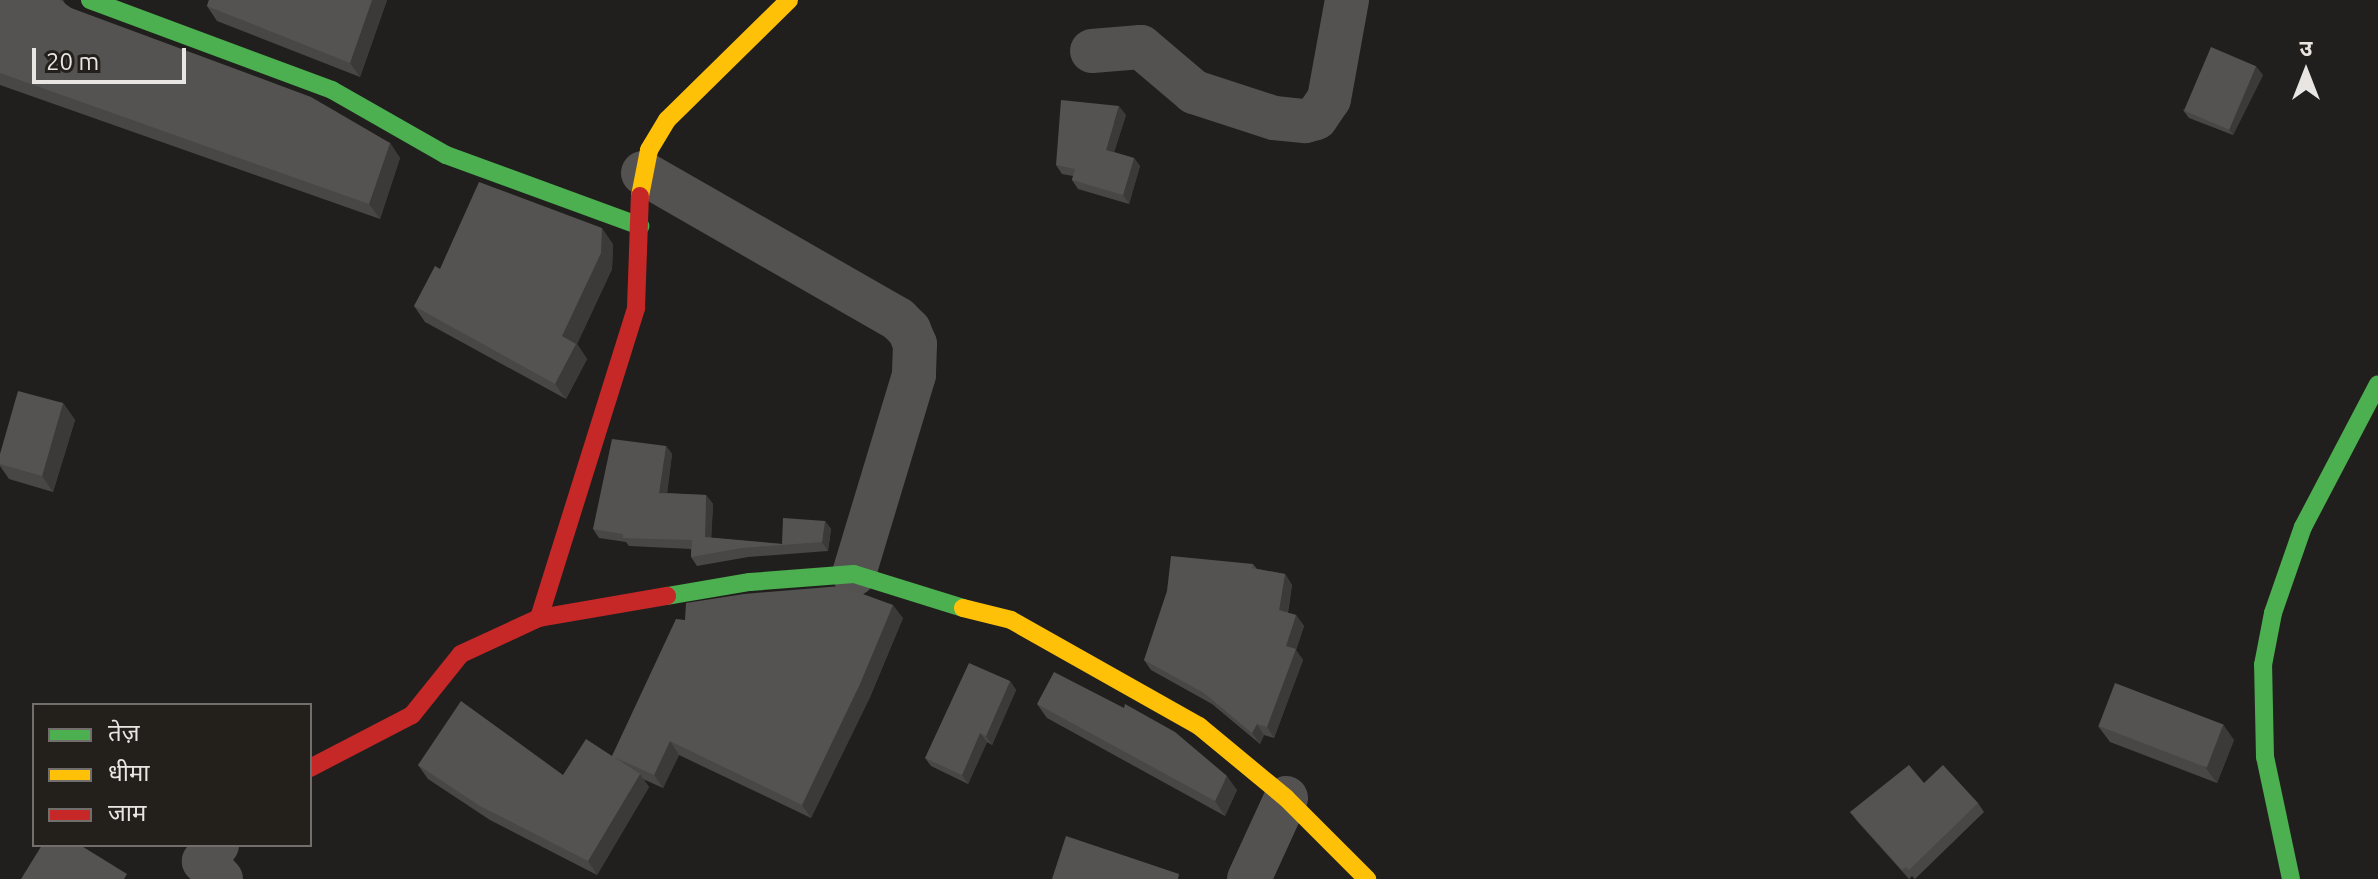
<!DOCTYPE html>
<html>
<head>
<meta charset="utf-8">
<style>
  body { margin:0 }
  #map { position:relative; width:2378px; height:879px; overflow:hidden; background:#211f1d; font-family:Ubuntu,"Noto Sans Devanagari",sans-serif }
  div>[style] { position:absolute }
  .street>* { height:44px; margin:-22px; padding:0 22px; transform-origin:22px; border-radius:22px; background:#545250 }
  .fast>* { height:18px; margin:-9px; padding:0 9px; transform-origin:9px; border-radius:9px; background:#4caf50 }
  .slow>* { height:18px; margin:-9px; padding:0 9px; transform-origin:9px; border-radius:9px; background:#ffc107 }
  .jam>* { height:18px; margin:-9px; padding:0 9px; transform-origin:9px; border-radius:9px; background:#c62828 }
  .wall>* { inset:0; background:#494746 }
  .shaded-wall>* { inset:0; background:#3c3a39 }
  .building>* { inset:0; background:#555351; transform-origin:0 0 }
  span { translate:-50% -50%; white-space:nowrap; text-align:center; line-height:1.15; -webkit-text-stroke:7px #231f1b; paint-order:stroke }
  .legend { position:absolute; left:32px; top:703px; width:280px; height:144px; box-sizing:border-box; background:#231f1b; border:2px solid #726e6b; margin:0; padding:10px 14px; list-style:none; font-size:24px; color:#e8e5e3 }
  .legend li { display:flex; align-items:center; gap:16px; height:40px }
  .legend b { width:40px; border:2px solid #726e6b }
  .north { position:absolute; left:2266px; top:32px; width:80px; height:80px; -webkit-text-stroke:6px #231f1b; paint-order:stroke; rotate:0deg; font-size:22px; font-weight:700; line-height:32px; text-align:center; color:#e8e5e3 }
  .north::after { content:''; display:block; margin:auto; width:28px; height:36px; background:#e8e5e3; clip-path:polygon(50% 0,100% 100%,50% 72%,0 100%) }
  .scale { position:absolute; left:32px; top:48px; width:154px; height:36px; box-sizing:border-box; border:4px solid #e8e5e3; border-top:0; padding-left:10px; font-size:24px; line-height:28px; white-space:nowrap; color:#e8e5e3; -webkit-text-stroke:6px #231f1b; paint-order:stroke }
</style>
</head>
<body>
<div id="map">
  <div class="street">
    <div style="left:1092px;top:51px;width:49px;rotate:-4.7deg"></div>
    <div style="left:1141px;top:47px;width:70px;rotate:40.3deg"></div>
    <div style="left:1194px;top:92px;width:84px;rotate:18deg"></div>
    <div style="left:1274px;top:118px;width:31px;rotate:6deg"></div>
    <div style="left:1305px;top:121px;width:11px;rotate:-15deg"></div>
    <div style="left:1316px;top:118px;width:23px;rotate:-56deg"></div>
    <div style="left:1329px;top:99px;width:101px;rotate:-79.7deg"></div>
    <div style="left:643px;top:173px;width:294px;rotate:29.8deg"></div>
    <div style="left:898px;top:319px;width:16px;rotate:45deg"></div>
    <div style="left:909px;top:330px;width:15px;rotate:67deg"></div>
    <div style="left:915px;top:344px;width:31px;rotate:92deg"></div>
    <div style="left:914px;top:375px;width:208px;rotate:106.8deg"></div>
    <div style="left:217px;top:845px;width:21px;rotate:129deg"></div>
    <div style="left:204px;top:861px;width:25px;rotate:47deg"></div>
    <div style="left:1249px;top:879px;width:89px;rotate:-65.4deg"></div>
  </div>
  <div class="fast">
    <div style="left:90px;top:0;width:258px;rotate:20.4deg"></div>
    <div style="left:332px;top:90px;width:131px;rotate:29.7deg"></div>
    <div style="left:446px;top:155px;width:207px;rotate:20.1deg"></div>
    <div style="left:667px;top:596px;width:84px;rotate:-9.6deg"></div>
    <div style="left:750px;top:582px;width:104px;rotate:-4.4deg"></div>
    <div style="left:854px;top:574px;width:114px;rotate:17.3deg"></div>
    <div style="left:2291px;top:879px;width:125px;rotate:-102deg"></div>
    <div style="left:2265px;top:757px;width:92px;rotate:-91.2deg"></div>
    <div style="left:2263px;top:665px;width:53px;rotate:-79.1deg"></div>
    <div style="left:2273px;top:613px;width:91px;rotate:-70.8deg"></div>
    <div style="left:2303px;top:527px;width:161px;rotate:-62.3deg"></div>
  </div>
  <div class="slow">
    <div style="left:640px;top:196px;width:47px;rotate:-78.9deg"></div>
    <div style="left:649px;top:150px;width:35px;rotate:-59deg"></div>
    <div style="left:667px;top:120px;width:171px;rotate:-44.5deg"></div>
    <div style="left:963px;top:608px;width:49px;rotate:14deg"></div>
    <div style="left:1011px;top:620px;width:216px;rotate:29.4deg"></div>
    <div style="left:1199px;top:726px;width:113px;rotate:39.6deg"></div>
    <div style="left:1286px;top:798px;width:115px;rotate:45deg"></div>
  </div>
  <div class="jam">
    <div style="left:539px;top:618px;width:325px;rotate:-72.6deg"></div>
    <div style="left:636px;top:308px;width:112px;rotate:-88deg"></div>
    <div style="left:310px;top:768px;width:115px;rotate:-27.5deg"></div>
    <div style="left:412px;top:715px;width:78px;rotate:-51.2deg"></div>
    <div style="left:461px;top:654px;width:86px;rotate:-24.8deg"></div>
    <div style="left:539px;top:618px;width:130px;rotate:-9.8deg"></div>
  </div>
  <div class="wall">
    <div style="clip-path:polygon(0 0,63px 0,66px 5px,71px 8px,390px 143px,400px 158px,380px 219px,0 85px)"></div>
    <div style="clip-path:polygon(209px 0,387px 0,360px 77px,217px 21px,207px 6px)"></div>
    <div style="clip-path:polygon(2263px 75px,2233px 135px,2189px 118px,2183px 110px)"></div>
    <div style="clip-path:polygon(1126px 115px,1114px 152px,1134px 158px,1140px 166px,1129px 204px,1078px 189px,1072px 180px,1073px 176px,1062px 174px,1056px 165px)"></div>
    <div style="clip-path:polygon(613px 244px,612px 269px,577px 344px,587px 359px,566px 399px,425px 322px,414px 306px,440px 269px)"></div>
    <div style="clip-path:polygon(63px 403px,75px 420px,53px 492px,9px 479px,0 466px,0 454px)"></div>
    <div style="clip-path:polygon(666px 446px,672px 454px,667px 493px,706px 495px,713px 504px,711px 538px,782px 544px,825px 521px,831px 529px,828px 551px,748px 557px,697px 566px,691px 557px,691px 549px,629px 546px,626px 542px,599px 538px,593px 529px)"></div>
    <div style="clip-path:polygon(1253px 564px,1257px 569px,1285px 574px,1292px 585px,1288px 613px,1296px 615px,1304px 626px,1296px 650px,1303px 660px,1274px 738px,1264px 735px,1260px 744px,1212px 704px,1151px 670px,1144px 660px)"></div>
    <div style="clip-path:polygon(903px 618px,870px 697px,811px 818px,679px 755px,663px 788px,643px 779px,649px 787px,597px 875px,490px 820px,428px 779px,418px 765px,563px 775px,612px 756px,685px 620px)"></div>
    <div style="clip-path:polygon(1010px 681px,1016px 690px,992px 745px,987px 742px,968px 784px,931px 766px,925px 758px)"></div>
    <div style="clip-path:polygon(1037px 704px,1124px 708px,1237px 790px,1225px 816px,1047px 718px)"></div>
    <div style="clip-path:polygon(2098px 726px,2234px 740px,2217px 783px,2110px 742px)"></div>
    <div style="clip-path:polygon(1924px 783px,1978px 803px,1984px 812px,1915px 879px,1912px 876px,1909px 879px,1857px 821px,1850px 812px)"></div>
  </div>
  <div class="shaded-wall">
    <div style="clip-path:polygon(372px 0,387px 0,360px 77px,350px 63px)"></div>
    <div style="clip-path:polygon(2256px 66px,2263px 75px,2233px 135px,2227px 127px)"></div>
    <div style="clip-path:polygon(1119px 106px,1126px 115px,1112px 159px,1106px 150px)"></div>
    <div style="clip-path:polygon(390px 143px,400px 158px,380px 219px,369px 204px)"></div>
    <div style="clip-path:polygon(1134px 158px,1140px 166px,1129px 204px,1123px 195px)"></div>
    <div style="clip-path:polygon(602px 228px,613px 244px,612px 269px,577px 344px,587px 359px,566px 399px,555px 384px,562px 336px)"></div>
    <div style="clip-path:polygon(63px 403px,75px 420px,53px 492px,42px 476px)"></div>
    <div style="clip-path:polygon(666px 446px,672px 454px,666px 502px,659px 493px)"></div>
    <div style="clip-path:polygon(706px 495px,713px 504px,711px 546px,705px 537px)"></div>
    <div style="clip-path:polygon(825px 521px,831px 529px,828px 551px,822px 542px)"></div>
    <div style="clip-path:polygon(1285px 574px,1292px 585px,1286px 621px,1279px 610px)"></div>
    <div style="clip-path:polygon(893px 605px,903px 618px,870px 697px,811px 818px,802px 805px)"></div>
    <div style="clip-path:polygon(1296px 615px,1304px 626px,1296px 650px,1303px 660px,1274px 738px,1267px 727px,1286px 646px)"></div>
    <div style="clip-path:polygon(1010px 681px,1016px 690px,992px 745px,986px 736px)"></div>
    <div style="clip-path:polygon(1257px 724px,1264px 735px,1260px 744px,1252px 733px)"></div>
    <div style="clip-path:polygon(2223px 724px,2234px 740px,2217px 783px,2205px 767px)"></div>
    <div style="clip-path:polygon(980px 733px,987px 742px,968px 784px,962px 775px)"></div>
    <div style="clip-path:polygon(670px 741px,679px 755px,663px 788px,654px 775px)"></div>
    <div style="clip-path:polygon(640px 774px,649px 787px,597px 875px,588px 861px)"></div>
    <div style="clip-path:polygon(1227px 776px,1237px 790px,1225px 816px,1215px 801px)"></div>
  </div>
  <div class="building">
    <div style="clip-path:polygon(0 0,60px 0,71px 8px,311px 97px,390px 143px,369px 204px,0 73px)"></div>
    <div style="clip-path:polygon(209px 0,372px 0,350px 63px,207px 6px)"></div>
    <div style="left:2211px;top:47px;width:49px;height:69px;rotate:23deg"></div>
    <div style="clip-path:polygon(1061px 100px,1119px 106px,1106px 150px,1134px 158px,1123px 195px,1072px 180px,1075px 169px,1056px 165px)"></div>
    <div style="clip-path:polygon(479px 182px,602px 228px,601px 253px,562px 336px,576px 344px,555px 384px,414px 306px,435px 266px,440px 269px)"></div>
    <div style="clip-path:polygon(18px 391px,63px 403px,42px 476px,0 464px,0 454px)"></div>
    <div style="clip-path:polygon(612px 439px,666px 446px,659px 493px,706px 495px,705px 537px,782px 544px,783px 518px,825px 521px,822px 542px,742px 548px,691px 557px,692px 540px,623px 538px,623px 534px,593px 529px)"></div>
    <div style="clip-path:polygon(1171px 556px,1253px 564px,1252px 568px,1285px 574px,1279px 610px,1296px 615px,1286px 646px,1296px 649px,1267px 727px,1257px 724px,1252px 733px,1204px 693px,1144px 660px,1167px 591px)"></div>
    <div style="clip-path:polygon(841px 586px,893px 605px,860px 684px,802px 805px,670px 741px,654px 775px,614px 757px,640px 774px,588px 861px,480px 806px,418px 765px,461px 701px,563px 775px,586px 739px,612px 756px,676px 619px,685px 620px,686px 603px,744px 594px)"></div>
    <div style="clip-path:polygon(969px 663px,1010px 681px,986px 736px,980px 733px,962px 775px,925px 758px)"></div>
    <div style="clip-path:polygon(1054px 672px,1124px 708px,1125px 704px,1175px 732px,1227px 776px,1215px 801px,1037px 704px)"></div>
    <div style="left:2115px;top:683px;width:116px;height:46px;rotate:21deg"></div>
    <div style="clip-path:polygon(1909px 765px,1924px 783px,1943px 765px,1978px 803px,1909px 870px,1906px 867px,1902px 870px,1850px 812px)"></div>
    <div style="clip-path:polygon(1066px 836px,1179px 874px,1178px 879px,1052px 879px)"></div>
    <div style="clip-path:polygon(42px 845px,80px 845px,127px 874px,124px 879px,21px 879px)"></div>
  </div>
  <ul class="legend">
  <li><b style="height:10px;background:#4caf50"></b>तेज़</li>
  <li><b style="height:10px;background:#ffc107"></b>धीमा</li>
  <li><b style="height:10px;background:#c62828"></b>जाम</li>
  </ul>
  <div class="north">उ</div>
  <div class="scale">20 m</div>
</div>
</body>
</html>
